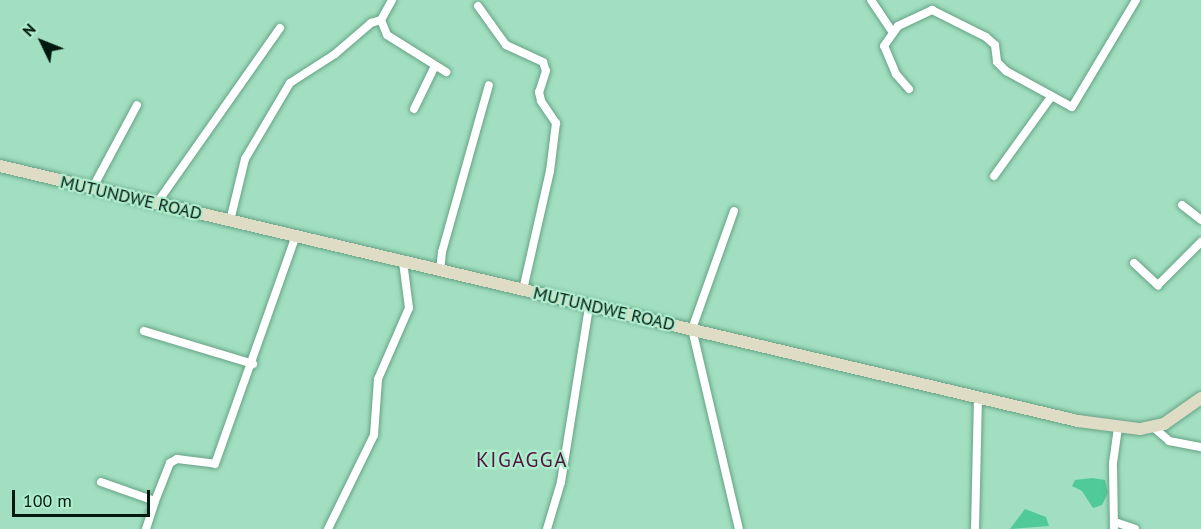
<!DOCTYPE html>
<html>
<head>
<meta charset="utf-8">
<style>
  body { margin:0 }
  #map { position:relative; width:1201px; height:529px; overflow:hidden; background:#a1dfc0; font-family:"PT Sans",sans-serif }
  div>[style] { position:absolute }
  .green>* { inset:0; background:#50ca97 }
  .roads { filter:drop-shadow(0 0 2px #66a285) drop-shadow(0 0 2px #66a285) }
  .street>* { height:8px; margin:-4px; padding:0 4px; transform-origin:4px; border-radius:4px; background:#fff }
  .secondary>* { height:12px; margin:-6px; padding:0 6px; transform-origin:6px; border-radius:6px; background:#dfdcc6 }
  span { translate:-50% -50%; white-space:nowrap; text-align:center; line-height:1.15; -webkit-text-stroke:4.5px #aeedcd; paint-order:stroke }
  .street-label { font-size:18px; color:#01190e }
  .quarter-label { font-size:21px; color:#51173f; letter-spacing:1.5px }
  .north { position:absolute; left:12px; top:12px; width:60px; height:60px; -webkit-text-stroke:4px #aeedcd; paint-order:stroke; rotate:313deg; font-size:16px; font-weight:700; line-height:24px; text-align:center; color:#01190e }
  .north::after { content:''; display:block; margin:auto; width:21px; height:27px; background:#01190e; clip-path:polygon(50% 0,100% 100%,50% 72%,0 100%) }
  .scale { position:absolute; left:12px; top:490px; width:138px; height:27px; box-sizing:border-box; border:3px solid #01190e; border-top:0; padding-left:8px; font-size:18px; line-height:21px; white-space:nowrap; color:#01190e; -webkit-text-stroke:4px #aeedcd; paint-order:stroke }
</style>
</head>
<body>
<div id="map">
  <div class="green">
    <div style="clip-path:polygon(1092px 478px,1105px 480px,1108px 493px,1102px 505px,1093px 508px,1082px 491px,1072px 486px,1075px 480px)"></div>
    <div style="clip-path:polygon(1025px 509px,1046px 517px,1049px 526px,1010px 529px)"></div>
  </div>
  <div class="roads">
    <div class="street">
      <div style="left:871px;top:0;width:37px;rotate:56deg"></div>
      <div style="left:478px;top:6px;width:48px;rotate:54.3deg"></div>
      <div style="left:506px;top:45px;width:41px;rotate:24.7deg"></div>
      <div style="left:543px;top:62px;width:9px;rotate:72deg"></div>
      <div style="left:546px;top:71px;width:22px;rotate:108deg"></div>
      <div style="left:539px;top:92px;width:9px;rotate:77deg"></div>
      <div style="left:541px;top:101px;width:27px;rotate:56deg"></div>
      <div style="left:556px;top:123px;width:48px;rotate:97.1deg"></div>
      <div style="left:550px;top:171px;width:122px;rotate:102.8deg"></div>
      <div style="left:381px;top:20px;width:16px;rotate:68deg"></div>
      <div style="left:387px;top:35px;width:70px;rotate:32.1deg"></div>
      <div style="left:909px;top:89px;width:20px;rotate:-131deg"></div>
      <div style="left:896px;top:74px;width:30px;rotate:-113deg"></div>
      <div style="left:884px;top:46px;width:24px;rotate:-55deg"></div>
      <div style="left:898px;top:26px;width:38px;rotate:-25deg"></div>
      <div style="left:932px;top:10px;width:60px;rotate:26.6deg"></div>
      <div style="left:986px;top:37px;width:12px;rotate:42deg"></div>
      <div style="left:995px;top:45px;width:17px;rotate:83deg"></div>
      <div style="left:997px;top:62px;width:13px;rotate:45deg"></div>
      <div style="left:1006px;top:71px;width:75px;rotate:28.6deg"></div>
      <div style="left:1072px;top:107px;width:125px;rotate:-59.1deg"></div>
      <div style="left:414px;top:109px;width:48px;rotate:-64deg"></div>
      <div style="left:994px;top:176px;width:97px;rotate:-54.2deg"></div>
      <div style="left:92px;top:189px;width:95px;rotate:-61.8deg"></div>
      <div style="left:157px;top:203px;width:214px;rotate:-54.9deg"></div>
      <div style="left:1182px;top:205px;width:24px;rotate:38deg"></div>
      <div style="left:734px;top:211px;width:125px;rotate:109.6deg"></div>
      <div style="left:692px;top:329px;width:205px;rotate:76.8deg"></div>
      <div style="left:230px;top:221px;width:64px;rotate:-76.4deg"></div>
      <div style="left:245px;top:159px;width:88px;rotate:-59.4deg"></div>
      <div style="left:290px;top:83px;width:54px;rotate:-32.8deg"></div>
      <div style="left:335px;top:54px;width:48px;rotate:-40.7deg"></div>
      <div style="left:371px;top:23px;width:10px;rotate:-17deg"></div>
      <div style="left:381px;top:20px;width:23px;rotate:-61deg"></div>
      <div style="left:1134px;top:263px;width:33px;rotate:43deg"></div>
      <div style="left:1158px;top:285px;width:61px;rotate:-45deg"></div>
      <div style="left:440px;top:271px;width:19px;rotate:-84deg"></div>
      <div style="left:442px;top:252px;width:173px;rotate:-74.3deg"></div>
      <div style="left:144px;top:331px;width:114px;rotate:16.8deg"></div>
      <div style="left:1152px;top:426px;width:23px;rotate:41deg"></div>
      <div style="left:1169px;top:441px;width:33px;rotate:11deg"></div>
      <div style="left:101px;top:482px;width:57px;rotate:19.4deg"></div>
      <div style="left:155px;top:501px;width:41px;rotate:-68.5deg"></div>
      <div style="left:170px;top:463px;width:8px;rotate:-30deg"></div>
      <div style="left:177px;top:459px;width:38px;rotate:7deg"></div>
      <div style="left:215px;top:464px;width:240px;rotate:-70.5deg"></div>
      <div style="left:1115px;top:522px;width:21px;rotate:19deg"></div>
      <div style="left:146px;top:529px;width:29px;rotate:-72deg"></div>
      <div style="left:328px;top:529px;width:105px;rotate:-63.9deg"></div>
      <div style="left:374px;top:435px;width:56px;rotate:-85.9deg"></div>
      <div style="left:378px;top:379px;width:77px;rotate:-66.4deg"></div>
      <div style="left:409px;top:308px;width:46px;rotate:-97.4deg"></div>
      <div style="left:547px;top:529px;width:49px;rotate:-73.4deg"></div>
      <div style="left:561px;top:482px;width:177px;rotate:-80.9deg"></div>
      <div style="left:975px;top:529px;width:131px;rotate:-88.7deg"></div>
      <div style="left:1114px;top:529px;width:66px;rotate:-90.9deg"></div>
      <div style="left:1113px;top:463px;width:34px;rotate:-82deg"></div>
    </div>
    <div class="secondary">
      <div style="left:0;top:166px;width:1108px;rotate:13.31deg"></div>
      <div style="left:1078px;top:421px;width:63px;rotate:7.4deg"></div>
      <div style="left:1140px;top:429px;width:25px;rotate:-12deg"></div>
      <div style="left:1164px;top:424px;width:45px;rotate:-35.1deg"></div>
    </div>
  </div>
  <div class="street-label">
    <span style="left:131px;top:198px;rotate:13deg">MUTUNDWE ROAD</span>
    <span style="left:604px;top:309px;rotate:13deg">MUTUNDWE ROAD</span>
  </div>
  <div class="quarter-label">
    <span style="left:522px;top:460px">KIGAGGA</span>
  </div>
  <div class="north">N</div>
  <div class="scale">100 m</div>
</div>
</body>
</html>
